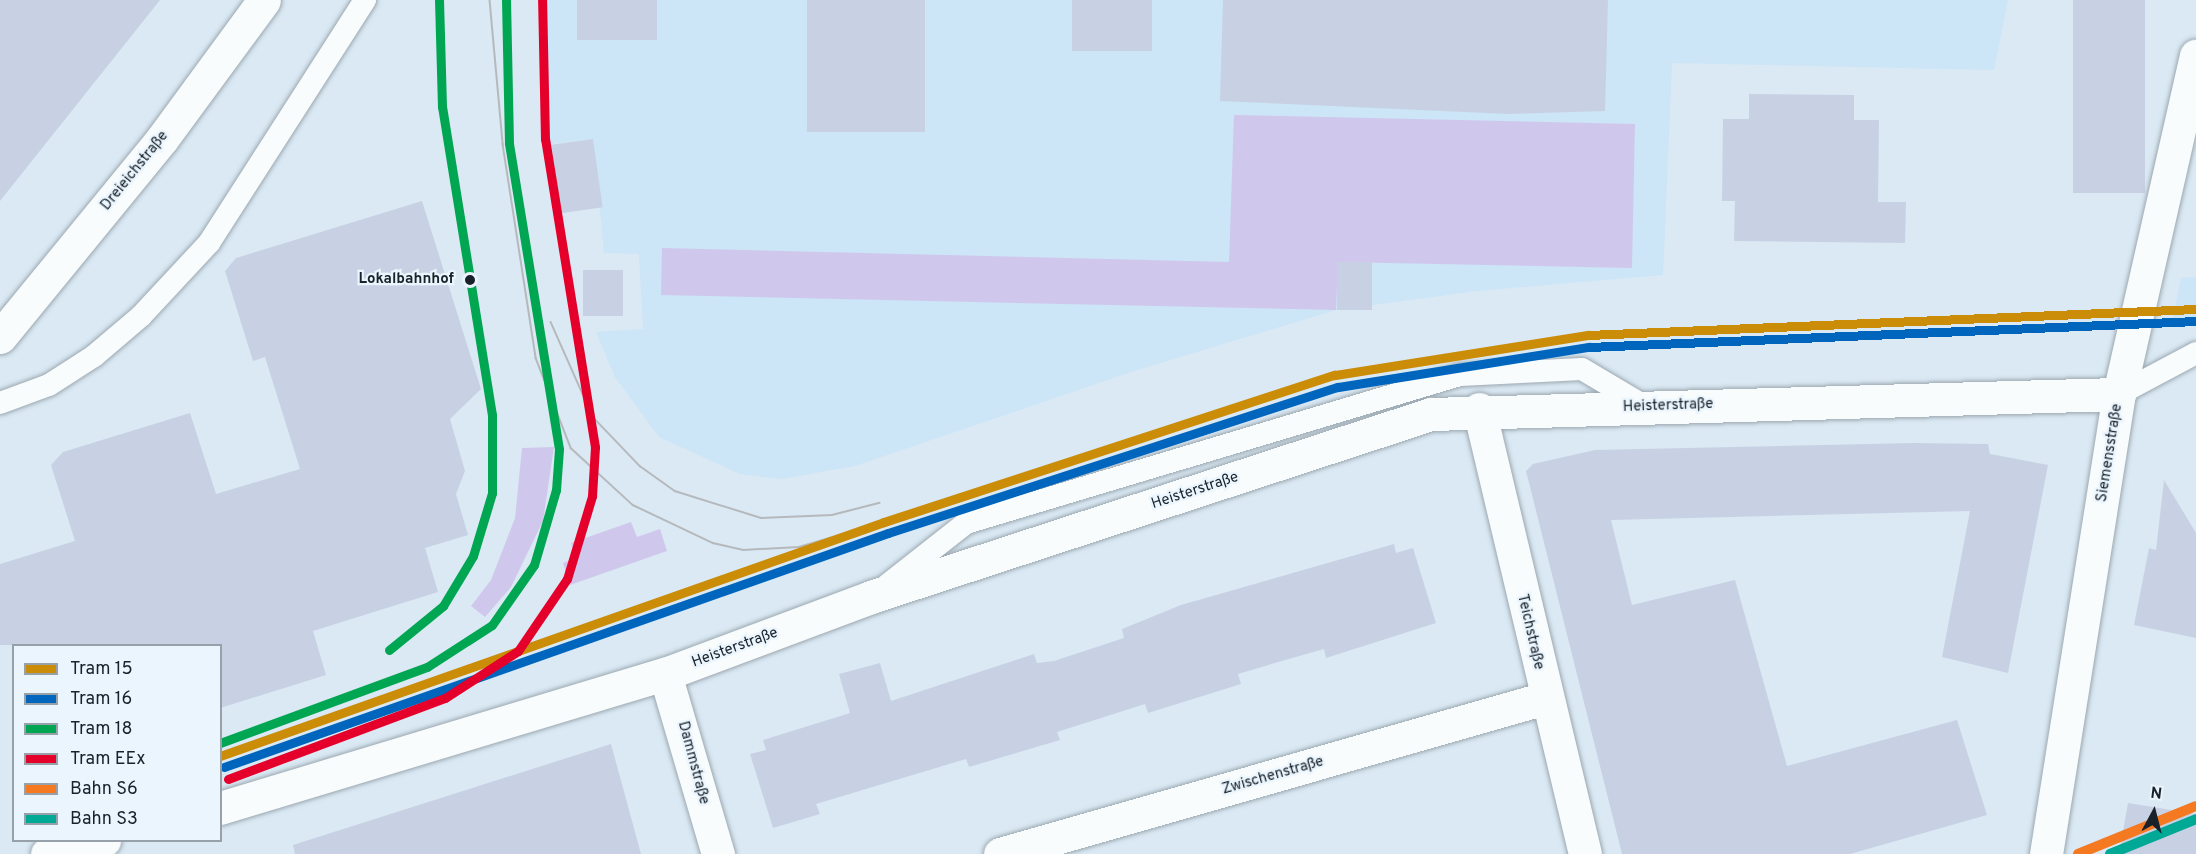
<!DOCTYPE html>
<html>
<head>
<meta charset="utf-8">
<style>
  body { margin:0 }
  #map { position:relative; width:2196px; height:854px; overflow:hidden; background:#dae9f4; font-family:Overpass,sans-serif }
  div>[style] { position:absolute }
  .built>* { inset:0; background:#cce5f7 }
  .green>* { inset:0; background:#d0c8ec }
  .building>* { inset:0; background:#c7d1e3; transform-origin:0 0 }
  .roads { filter:drop-shadow(0 0 2px #9ca8b0) drop-shadow(0 0 2px #9ca8b0) }
  .lane>* { height:22px; margin:-11px; padding:0 11px; transform-origin:11px; border-radius:11px; background:#f9fcfd }
  .street>* { height:33px; margin:-16.5px; padding:0 16.5px; transform-origin:16.5px; border-radius:16.5px; background:#f9fcfd }
  .secondary>* { height:33px; margin:-16.5px; padding:0 16.5px; transform-origin:16.5px; border-radius:16.5px; background:#f9fcfd }
  .primary>* { height:33px; margin:-16.5px; padding:0 16.5px; transform-origin:16.5px; border-radius:16.5px; background:#f9fcfd }
  .tram>* { height:1.5px; margin:-0.75px; padding:0 0.75px; transform-origin:0.75px; border-radius:0.75px; background:#b6b9bc }
  .rail-1>* { height:10px; margin:-5px; padding:0 5px; transform-origin:5px; border-radius:5px; background:#f57921 }
  .rail-2>* { height:10px; margin:-5px; padding:0 5px; transform-origin:5px; border-radius:5px; background:#00a896 }
  .tram-1>* { height:9px; margin:-4.5px; padding:0 4.5px; transform-origin:4.5px; border-radius:4.5px; background:#cb8c08 }
  .tram-2>* { height:9px; margin:-4.5px; padding:0 4.5px; transform-origin:4.5px; border-radius:4.5px; background:#0065bd }
  .tram-3>* { height:9px; margin:-4.5px; padding:0 4.5px; transform-origin:4.5px; border-radius:4.5px; background:#00a651 }
  .tram-4>* { height:9px; margin:-4.5px; padding:0 4.5px; transform-origin:4.5px; border-radius:4.5px; background:#e4002b }
  .dots>* { width:16px; height:16px; translate:-50% -50%; box-sizing:border-box; border:3px solid #eaf5fd; border-radius:50% }
  span { translate:-50% -50%; white-space:nowrap; text-align:center; line-height:1.15; -webkit-text-stroke:4.5px #eaf5fd; paint-order:stroke }
  .street-label { font-size:15px; color:#19222a }
  .stop-label { font-size:15px; color:#19222a; font-weight:700 }
  .right { translate:-100% -50%; text-align:right }
  .legend { position:absolute; left:12px; top:644px; width:210px; height:198px; box-sizing:border-box; background:#eaf5fd; border:2px solid #96a1a9; margin:0; padding:8px 10px; list-style:none; font-size:18px; color:#19222a }
  .legend li { display:flex; align-items:center; gap:12px; height:30px }
  .legend b { width:30px; border:2px solid #96a1a9 }
  .north { position:absolute; left:2124px; top:782px; width:60px; height:60px; -webkit-text-stroke:4px #eaf5fd; paint-order:stroke; rotate:7deg; font-size:16px; font-weight:700; line-height:24px; text-align:center; color:#19222a }
  .north::after { content:''; display:block; margin:auto; width:21px; height:27px; background:#19222a; clip-path:polygon(50% 0,100% 100%,50% 72%,0 100%) }
</style>
</head>
<body>
<div id="map">
  <div class="built">
    <div style="clip-path:polygon(544px 0,2008px 0,1994px 70px,1672px 63px,1663px 275px,1477px 291px,1336px 310px,1134px 371px,855px 466px,781px 479px,740px 474px,659px 437px,615px 377px,596px 332px,643px 329px,639px 254px,604px 253px,593px 139px,550px 144px)"></div>
    <div style="clip-path:polygon(2196px 277px,2196px 321px,2172px 321px,2181px 278px)"></div>
  </div>
  <div class="green">
    <div style="clip-path:polygon(1234px 115px,1635px 124px,1632px 268px,1338px 262px,1336px 310px,661px 295px,662px 248px,1229px 262px)"></div>
    <div style="clip-path:polygon(554px 447px,543px 521px,511px 587px,485px 617px,471px 606px,491px 580px,515px 518px,522px 448px)"></div>
    <div style="clip-path:polygon(631px 522px,637px 537px,660px 529px,667px 551px,570px 585px,563px 563px,576px 558px,571px 543px)"></div>
  </div>
  <div class="building">
    <div style="clip-path:polygon(0 0,160px 0,0 201px)"></div>
    <div style="left:577px;top:0;width:80px;height:40px"></div>
    <div style="left:807px;top:0;width:118px;height:132px"></div>
    <div style="left:1072px;top:0;width:80px;height:51px"></div>
    <div style="clip-path:polygon(1223px 0,1608px 0,1605px 111px,1509px 114px,1220px 101px)"></div>
    <div style="left:2073px;top:0;width:72px;height:193px"></div>
    <div style="clip-path:polygon(1749px 94px,1854px 95px,1854px 120px,1879px 120px,1878px 202px,1906px 202px,1905px 243px,1734px 241px,1735px 201px,1722px 201px,1723px 119px,1749px 119px)"></div>
    <div style="left:593px;top:139px;width:69px;height:42px;rotate:82deg"></div>
    <div style="clip-path:polygon(422px 201px,481px 389px,450px 419px,465px 471px,456px 494px,468px 535px,425px 548px,438px 592px,313px 631px,326px 675px,220px 708px,220px 645px,0 645px,0 564px,75px 541px,51px 465px,63px 452px,190px 413px,216px 494px,300px 469px,265px 357px,253px 361px,225px 271px,236px 258px)"></div>
    <div style="left:1337px;top:262px;width:35px;height:48px"></div>
    <div style="left:583px;top:270px;width:40px;height:46px"></div>
    <div style="clip-path:polygon(1913px 443px,1988px 444px,1990px 454px,2048px 465px,2008px 673px,1942px 657px,1970px 511px,1611px 520px,1632px 605px,1735px 580px,1787px 766px,1957px 720px,1987px 815px,1850px 854px,1622px 854px,1526px 471px,1533px 464px,1595px 450px)"></div>
    <div style="clip-path:polygon(2164px 480px,2196px 533px,2196px 638px,2134px 625px,2149px 548px,2156px 550px)"></div>
    <div style="clip-path:polygon(1394px 544px,1396px 553px,1413px 548px,1436px 623px,1326px 658px,1324px 649px,1275px 663px,1238px 674px,1241px 684px,1148px 713px,1145px 704px,1057px 732px,1060px 740px,969px 767px,966px 759px,816px 804px,820px 814px,773px 828px,750px 754px,766px 750px,763px 740px,850px 713px,839px 674px,880px 663px,891px 701px,1034px 654px,1037px 663px,1054px 661px,1124px 638px,1122px 629px,1181px 605px)"></div>
    <div style="clip-path:polygon(611px 744px,641px 854px,295px 854px,293px 845px)"></div>
    <div style="clip-path:polygon(2128px 803px,2196px 814px,2196px 854px,2119px 854px)"></div>
  </div>
  <div class="roads">
    <div class="lane">
      <div style="left:2119px;top:394px;width:87px;rotate:-28deg"></div>
      <div style="left:0;top:403px;width:52px;rotate:-20.2deg"></div>
      <div style="left:49px;top:385px;width:54px;rotate:-32.8deg"></div>
      <div style="left:94px;top:356px;width:62px;rotate:-40.4deg"></div>
      <div style="left:141px;top:316px;width:100px;rotate:-47deg"></div>
      <div style="left:209px;top:243px;width:289px;rotate:-57.3deg"></div>
      <div style="left:887px;top:585px;width:100px;rotate:-38.1deg"></div>
      <div style="left:966px;top:523px;width:516px;rotate:-16.68deg"></div>
      <div style="left:1460px;top:375px;width:122px;rotate:-2.8deg"></div>
      <div style="left:1582px;top:369px;width:74px;rotate:30.7deg"></div>
    </div>
    <div class="street">
      <div style="left:1479px;top:409px;width:457px;rotate:76.6deg"></div>
      <div style="left:665px;top:674px;width:188px;rotate:73.6deg"></div>
      <div style="left:1000px;top:854px;width:567px;rotate:-15.97deg"></div>
    </div>
    <div class="secondary">
      <div style="left:220px;top:808px;width:465px;rotate:-16.8deg"></div>
      <div style="left:665px;top:674px;width:220px;rotate:-20.5deg"></div>
      <div style="left:871px;top:597px;width:589px;rotate:-18.1deg"></div>
      <div style="left:1431px;top:414px;width:688px;rotate:-1.67deg"></div>
      <div style="left:47px;top:854px;width:59px;rotate:-13.8deg"></div>
    </div>
    <div class="primary">
      <div style="left:0;top:337px;width:256px;rotate:-50.7deg"></div>
      <div style="left:162px;top:139px;width:172px;rotate:-53.7deg"></div>
      <div style="left:2046px;top:854px;width:466px;rotate:-81deg"></div>
      <div style="left:2119px;top:394px;width:347px;rotate:-77.2deg"></div>
    </div>
  </div>
  <div class="tram">
    <div style="left:490px;top:0;width:145px;rotate:84.8deg"></div>
    <div style="left:503px;top:144px;width:217px;rotate:81.2deg"></div>
    <div style="left:536px;top:358px;width:97px;rotate:68.7deg"></div>
    <div style="left:571px;top:448px;width:84px;rotate:42.6deg"></div>
    <div style="left:633px;top:505px;width:89px;rotate:25.4deg"></div>
    <div style="left:713px;top:543px;width:31px;rotate:13deg"></div>
    <div style="left:743px;top:550px;width:56px;rotate:-3.1deg"></div>
    <div style="left:799px;top:547px;width:89px;rotate:-16.4deg"></div>
    <div style="left:551px;top:322px;width:104px;rotate:66.1deg"></div>
    <div style="left:593px;top:417px;width:68px;rotate:46.2deg"></div>
    <div style="left:640px;top:466px;width:43px;rotate:35.5deg"></div>
    <div style="left:675px;top:491px;width:90px;rotate:17.4deg"></div>
    <div style="left:761px;top:518px;width:71px;rotate:-2.4deg"></div>
    <div style="left:832px;top:515px;width:49px;rotate:-14.3deg"></div>
  </div>
  <div class="rail-1">
    <div style="left:2078px;top:854px;width:127px;rotate:-22.1deg"></div>
  </div>
  <div class="rail-2">
    <div style="left:2110px;top:854px;width:93px;rotate:-22.1deg"></div>
  </div>
  <div class="tram-1">
    <div style="left:220px;top:756px;width:704px;rotate:-19.41deg"></div>
    <div style="left:884px;top:522px;width:474px;rotate:-18.1deg"></div>
    <div style="left:1335px;top:375px;width:256px;rotate:-9deg"></div>
    <div style="left:1588px;top:335px;width:609px;rotate:-2.45deg"></div>
  </div>
  <div class="tram-2">
    <div style="left:224px;top:767px;width:704px;rotate:-19.41deg"></div>
    <div style="left:888px;top:533px;width:473px;rotate:-18deg"></div>
    <div style="left:1338px;top:387px;width:254px;rotate:-9.1deg"></div>
    <div style="left:1589px;top:347px;width:608px;rotate:-2.45deg"></div>
  </div>
  <div class="tram-3">
    <div style="left:389px;top:650px;width:70px;rotate:-39.2deg"></div>
    <div style="left:443px;top:606px;width:58px;rotate:-59deg"></div>
    <div style="left:473px;top:556px;width:66px;rotate:-73.2deg"></div>
    <div style="left:492px;top:493px;width:78px;rotate:-90deg"></div>
    <div style="left:492px;top:415px;width:312px;rotate:-99.2deg"></div>
    <div style="left:442px;top:107px;width:107px;rotate:-91.6deg"></div>
    <div style="left:220px;top:743px;width:221px;rotate:-20.2deg"></div>
    <div style="left:427px;top:667px;width:77px;rotate:-32.9deg"></div>
    <div style="left:492px;top:625px;width:73px;rotate:-55deg"></div>
    <div style="left:534px;top:565px;width:78px;rotate:-73.7deg"></div>
    <div style="left:556px;top:490px;width:41px;rotate:-85.8deg"></div>
    <div style="left:559px;top:449px;width:310px;rotate:-99.3deg"></div>
    <div style="left:509px;top:143px;width:143px;rotate:-91.2deg"></div>
  </div>
  <div class="tram-4">
    <div style="left:228px;top:779px;width:232px;rotate:-20.5deg"></div>
    <div style="left:445px;top:698px;width:87px;rotate:-32.8deg"></div>
    <div style="left:518px;top:651px;width:87px;rotate:-55.8deg"></div>
    <div style="left:567px;top:579px;width:87px;rotate:-73.2deg"></div>
    <div style="left:592px;top:496px;width:49px;rotate:-86.5deg"></div>
    <div style="left:595px;top:447px;width:312px;rotate:-99.2deg"></div>
    <div style="left:545px;top:139px;width:139px;rotate:-91.2deg"></div>
  </div>
  <div class="dots">
    <div style="left:470px;top:280px;background:#19222a"></div>
  </div>
  <div class="street-label">
    <span style="left:135px;top:171px;rotate:-51deg">Dreieichstraße</span>
    <span style="left:1668px;top:406px;rotate:-2deg">Heisterstraße</span>
    <span style="left:2110px;top:453px;rotate:-81deg">Siemensstraße</span>
    <span style="left:1195px;top:491px;rotate:-18deg">Heisterstraße</span>
    <span style="left:1530px;top:632px;rotate:77deg">Teichstraße</span>
    <span style="left:735px;top:648px;rotate:-20deg">Heisterstraße</span>
    <span style="left:693px;top:763px;rotate:75deg">Dammstraße</span>
    <span style="left:1273px;top:776px;rotate:-16deg">Zwischenstraße</span>
  </div>
  <div class="stop-label">
    <span class="right" style="left:454px;top:280px">Lokalbahnhof</span>
  </div>
  <ul class="legend">
  <li><b style="height:8px;background:#cb8c08"></b>Tram 15</li>
  <li><b style="height:8px;background:#0065bd"></b>Tram 16</li>
  <li><b style="height:8px;background:#00a651"></b>Tram 18</li>
  <li><b style="height:8px;background:#e4002b"></b>Tram EEx</li>
  <li><b style="height:8px;background:#f57921"></b>Bahn S6</li>
  <li><b style="height:8px;background:#00a896"></b>Bahn S3</li>
  </ul>
  <div class="north">N</div>
</div>
</body>
</html>
